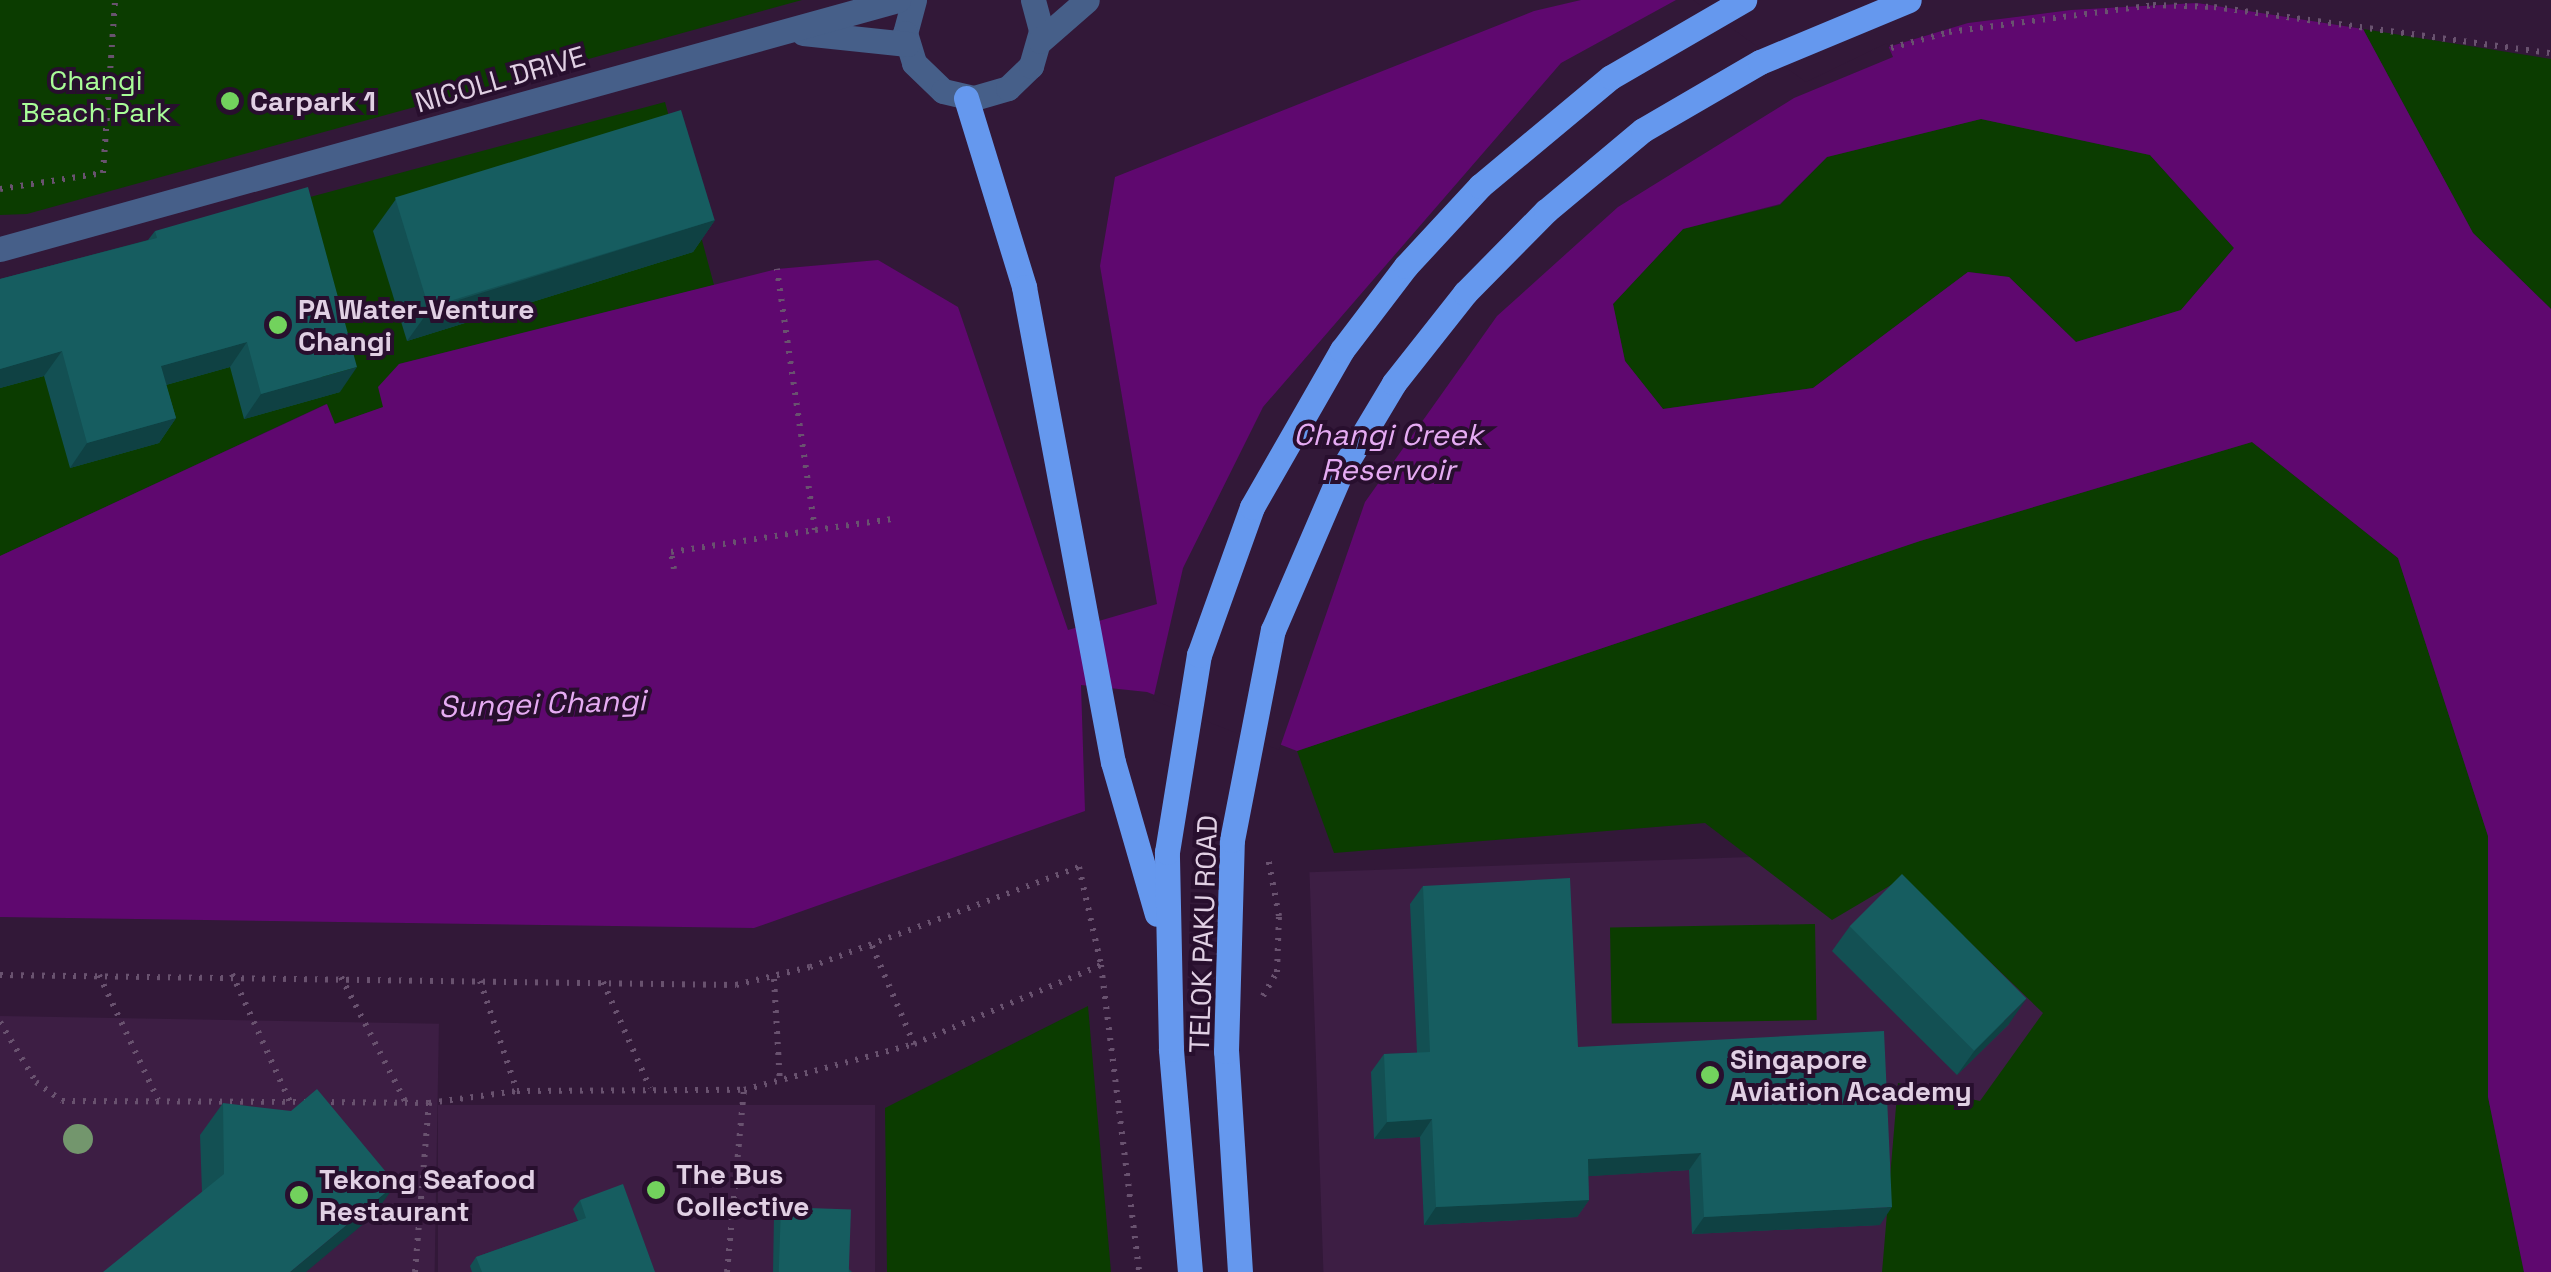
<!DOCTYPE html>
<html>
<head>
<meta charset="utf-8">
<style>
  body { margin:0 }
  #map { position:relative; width:2551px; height:1272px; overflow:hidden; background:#321838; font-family:"Space Grotesk",sans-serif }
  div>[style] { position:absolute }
  .built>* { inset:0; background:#3d1e44; transform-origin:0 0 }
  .green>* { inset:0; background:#0b3c00; transform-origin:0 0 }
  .water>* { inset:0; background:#5f086f }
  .pier>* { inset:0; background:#321838 }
  .path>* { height:6px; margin-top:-3px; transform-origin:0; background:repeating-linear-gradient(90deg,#69526f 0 2.5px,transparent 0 10.5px) }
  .minor>* { height:25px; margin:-12.5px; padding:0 12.5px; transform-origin:12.5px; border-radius:12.5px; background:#465f89 }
  .major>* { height:25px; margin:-12.5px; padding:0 12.5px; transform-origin:12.5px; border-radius:12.5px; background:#6598ee }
  .trees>* { width:30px; height:30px; margin:-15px; border-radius:50%; background:#73966d }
  .wall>* { inset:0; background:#135053 }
  .shaded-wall>* { inset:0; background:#0f4143 }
  .building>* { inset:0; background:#165d60; transform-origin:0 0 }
  .dots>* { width:28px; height:28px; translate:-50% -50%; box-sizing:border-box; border:5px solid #280f2e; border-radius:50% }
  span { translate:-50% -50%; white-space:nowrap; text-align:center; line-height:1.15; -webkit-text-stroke:8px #280f2e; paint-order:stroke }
  .street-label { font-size:28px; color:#e1d0e4 }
  .park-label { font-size:28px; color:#a9fd98 }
  .poi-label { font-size:28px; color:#e1d0e4; font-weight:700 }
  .left { translate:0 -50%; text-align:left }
  .water-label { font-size:30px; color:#e6abf3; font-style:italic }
</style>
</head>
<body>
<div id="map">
  <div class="built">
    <div style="left:2092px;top:845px;width:427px;height:783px;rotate:88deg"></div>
    <div style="left:0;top:1016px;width:439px;height:256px;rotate:1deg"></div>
    <div style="left:875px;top:1105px;width:167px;height:437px;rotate:90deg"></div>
  </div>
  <div class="green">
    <div style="clip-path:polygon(0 0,802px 0,27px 214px,0 215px)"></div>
    <div style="clip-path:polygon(2363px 29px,2551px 59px,2551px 309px,2473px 233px)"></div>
    <div style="clip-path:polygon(665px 102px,714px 285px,399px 364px,384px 407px,334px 424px,326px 404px,0 556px,0 280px)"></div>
    <div style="clip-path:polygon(1981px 119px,2150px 155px,2234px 248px,2181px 310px,2076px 342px,2009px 277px,1968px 272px,1813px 388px,1663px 409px,1625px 361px,1613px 304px,1683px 229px,1780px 205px,1827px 157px)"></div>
    <div style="clip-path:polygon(2252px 442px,2398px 558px,2488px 836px,2488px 1097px,2524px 1272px,1882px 1272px,1898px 1083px,1980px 1101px,2043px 1013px,1903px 878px,1832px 920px,1705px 823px,1334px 853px,1297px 751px,1920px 541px)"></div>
    <div style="left:1815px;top:924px;width:96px;height:205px;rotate:89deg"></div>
    <div style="clip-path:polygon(1088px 1006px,1111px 1272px,887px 1272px,885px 1108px)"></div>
  </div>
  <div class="water">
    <div style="clip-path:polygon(evenodd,1581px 0,1684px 0,1805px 88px,1875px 51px,1968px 23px,2071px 10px,2197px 3px,2363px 29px,2473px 233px,2551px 309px,2551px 1272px,2524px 1272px,2488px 1097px,2488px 836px,2398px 558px,2252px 442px,1920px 541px,1297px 751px,1147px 692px,1081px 685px,1085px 811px,754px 928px,0 917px,0 556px,327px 404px,335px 424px,383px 407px,378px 387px,399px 364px,777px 269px,878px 260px,958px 307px,1068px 630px,1157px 604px,1100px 266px,1115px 177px,1534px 11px,1581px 0,1981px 119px,2150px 155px,2234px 248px,2181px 310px,2076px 342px,2009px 277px,1968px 272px,1813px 388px,1663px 409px,1625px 361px,1613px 304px,1683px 229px,1780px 204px,1827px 157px,1981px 119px)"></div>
  </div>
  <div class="pier">
    <div style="clip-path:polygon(1676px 0,1693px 0,1806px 82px,1887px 43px,1893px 57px,1794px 98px,1618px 207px,1497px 316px,1365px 502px,1279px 750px,1153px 700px,1183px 568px,1263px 407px,1561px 63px)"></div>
  </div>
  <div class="path">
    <div style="left:1891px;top:48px;width:60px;rotate:-15.4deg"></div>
    <div style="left:1949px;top:32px;width:206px;rotate:-7.5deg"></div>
    <div style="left:2153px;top:5px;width:61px;rotate:1.9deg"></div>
    <div style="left:2214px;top:7px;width:340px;rotate:7.8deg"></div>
    <div style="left:0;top:189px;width:104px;rotate:-8.8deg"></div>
    <div style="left:103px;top:173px;width:173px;rotate:-86deg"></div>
    <div style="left:815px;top:530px;width:78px;rotate:-8.1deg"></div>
    <div style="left:674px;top:569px;width:17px;rotate:-100deg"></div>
    <div style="left:671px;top:552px;width:146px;rotate:-8.7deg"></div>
    <div style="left:815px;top:530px;width:264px;rotate:-98.3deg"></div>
    <div style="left:872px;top:946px;width:107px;rotate:66.8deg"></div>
    <div style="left:232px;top:974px;width:141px;rotate:65.6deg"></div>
    <div style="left:0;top:975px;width:736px;rotate:0.78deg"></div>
    <div style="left:736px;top:985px;width:76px;rotate:-13.7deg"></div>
    <div style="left:810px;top:967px;width:287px;rotate:-20.4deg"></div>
    <div style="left:1079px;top:867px;width:100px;rotate:77.3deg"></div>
    <div style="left:1101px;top:965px;width:309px;rotate:82.9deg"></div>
    <div style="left:99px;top:975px;width:138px;rotate:64.7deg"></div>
    <div style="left:341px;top:977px;width:142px;rotate:62.7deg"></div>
    <div style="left:774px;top:979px;width:103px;rotate:86.7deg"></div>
    <div style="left:480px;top:981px;width:116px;rotate:71.4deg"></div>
    <div style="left:603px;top:982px;width:116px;rotate:66.1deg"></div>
    <div style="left:1263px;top:996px;width:28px;rotate:-60deg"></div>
    <div style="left:1277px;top:972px;width:56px;rotate:-88deg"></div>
    <div style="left:1279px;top:916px;width:59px;rotate:-100.7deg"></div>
    <div style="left:0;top:1022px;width:70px;rotate:59deg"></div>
    <div style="left:36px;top:1082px;width:32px;rotate:36deg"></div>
    <div style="left:62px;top:1101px;width:247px;rotate:0.2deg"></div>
    <div style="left:321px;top:1102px;width:108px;rotate:0.5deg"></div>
    <div style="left:429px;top:1103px;width:89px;rotate:-7.8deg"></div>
    <div style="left:517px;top:1091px;width:227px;rotate:-0.3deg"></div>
    <div style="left:744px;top:1090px;width:176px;rotate:-15.1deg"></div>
    <div style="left:914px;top:1044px;width:203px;rotate:-22.9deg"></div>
    <div style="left:415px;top:1272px;width:170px;rotate:-85.3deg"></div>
    <div style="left:727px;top:1272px;width:183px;rotate:-84.7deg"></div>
  </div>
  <div class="minor">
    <div style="left:914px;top:0;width:34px;rotate:105deg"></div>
    <div style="left:905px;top:33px;width:31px;rotate:73deg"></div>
    <div style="left:914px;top:63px;width:40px;rotate:44deg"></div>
    <div style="left:943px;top:91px;width:32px;rotate:13deg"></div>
    <div style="left:974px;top:98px;width:35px;rotate:-16deg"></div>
    <div style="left:1008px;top:88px;width:32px;rotate:-44deg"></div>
    <div style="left:1031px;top:66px;width:37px;rotate:-74deg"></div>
    <div style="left:1041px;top:30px;width:31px;rotate:-105deg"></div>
    <div style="left:803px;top:33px;width:105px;rotate:6deg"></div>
    <div style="left:1040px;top:41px;width:62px;rotate:-41.1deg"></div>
    <div style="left:0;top:249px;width:932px;rotate:-15.5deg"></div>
  </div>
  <div class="major">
    <div style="left:966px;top:98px;width:198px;rotate:72.9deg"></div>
    <div style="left:1024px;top:287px;width:483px;rotate:79.4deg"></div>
    <div style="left:1113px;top:762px;width:158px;rotate:73.9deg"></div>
    <div style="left:1190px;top:1272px;width:224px;rotate:-94.9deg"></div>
    <div style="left:1171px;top:1049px;width:197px;rotate:-91.2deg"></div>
    <div style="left:1167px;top:852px;width:200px;rotate:-80.8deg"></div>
    <div style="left:1199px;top:655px;width:157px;rotate:-70.3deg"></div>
    <div style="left:1252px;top:507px;width:181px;rotate:-60.2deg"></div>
    <div style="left:1342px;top:350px;width:106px;rotate:-52.7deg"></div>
    <div style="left:1406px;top:266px;width:109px;rotate:-47.2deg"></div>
    <div style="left:1480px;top:186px;width:170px;rotate:-39.8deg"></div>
    <div style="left:1611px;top:77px;width:154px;rotate:-30.1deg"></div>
    <div style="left:1240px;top:1272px;width:221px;rotate:-93.6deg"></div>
    <div style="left:1226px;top:1051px;width:211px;rotate:-88.4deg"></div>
    <div style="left:1232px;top:840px;width:214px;rotate:-79deg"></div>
    <div style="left:1273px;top:630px;width:174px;rotate:-66.7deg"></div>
    <div style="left:1342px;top:470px;width:101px;rotate:-59.1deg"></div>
    <div style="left:1394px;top:383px;width:115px;rotate:-51.7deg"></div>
    <div style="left:1465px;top:293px;width:115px;rotate:-45.4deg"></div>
    <div style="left:1546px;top:211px;width:126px;rotate:-39.9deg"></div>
    <div style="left:1643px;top:130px;width:135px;rotate:-30.2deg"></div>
    <div style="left:1760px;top:62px;width:161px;rotate:-22.6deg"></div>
  </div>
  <div class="trees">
    <div style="left:78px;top:1139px"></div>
  </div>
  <div class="wall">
    <div style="clip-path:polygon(396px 199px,715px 220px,693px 252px,407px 341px,373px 231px)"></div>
    <div style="clip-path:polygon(155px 231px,340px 392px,244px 419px,230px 367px,166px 385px,176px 418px,159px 443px,70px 468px,44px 376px,0 388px,0 279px,148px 240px)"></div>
    <div style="clip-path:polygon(1423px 886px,1578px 1047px,1880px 1225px,1692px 1234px,1689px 1170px,1588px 1176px,1589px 1200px,1577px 1217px,1424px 1225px,1420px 1137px,1374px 1139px,1371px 1072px,1384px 1054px,1417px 1053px,1410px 904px)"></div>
    <div style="clip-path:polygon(1850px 926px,2009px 1024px,1957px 1075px,1832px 951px)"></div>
    <div style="clip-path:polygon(223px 1103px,373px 1216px,202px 1192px,200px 1135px)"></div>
    <div style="clip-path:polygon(580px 1200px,655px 1272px,472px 1272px,470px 1266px,476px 1257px,578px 1221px,573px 1209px)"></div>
    <div style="clip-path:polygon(781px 1207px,852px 1272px,773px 1272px,774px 1216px)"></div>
  </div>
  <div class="shaded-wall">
    <div style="clip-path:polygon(715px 220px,693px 252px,407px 341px,430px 309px)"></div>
    <div style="clip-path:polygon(247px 342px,230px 367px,144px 391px,161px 366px)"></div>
    <div style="clip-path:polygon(62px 351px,44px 376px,0 388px,0 369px)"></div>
    <div style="clip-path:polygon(357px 367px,340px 392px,244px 419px,261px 394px)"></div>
    <div style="clip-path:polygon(176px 418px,159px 443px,70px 468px,87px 443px)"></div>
    <div style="clip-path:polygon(2027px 998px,2009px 1024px,1957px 1075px,1975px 1050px)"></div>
    <div style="clip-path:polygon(1432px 1119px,1420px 1137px,1374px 1139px,1387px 1122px)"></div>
    <div style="clip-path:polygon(1701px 1153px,1689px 1170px,1576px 1177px,1588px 1159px)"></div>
    <div style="clip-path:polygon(396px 1184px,373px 1216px,306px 1272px,290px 1272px)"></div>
    <div style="clip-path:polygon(1589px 1200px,1577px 1217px,1424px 1225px,1436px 1207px)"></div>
    <div style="clip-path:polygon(1892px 1207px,1880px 1225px,1692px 1234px,1704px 1217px)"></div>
  </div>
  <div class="building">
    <div style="left:681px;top:110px;width:115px;height:299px;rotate:73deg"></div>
    <div style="clip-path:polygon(308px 187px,357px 367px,261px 394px,247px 342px,161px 366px,176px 418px,87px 443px,62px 351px,0 369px,0 279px,157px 238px,155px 231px)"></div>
    <div style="left:1902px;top:874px;width:176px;height:74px;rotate:45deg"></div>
    <div style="clip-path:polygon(1570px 878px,1578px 1047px,1884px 1031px,1892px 1207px,1704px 1217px,1701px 1153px,1588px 1159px,1589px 1200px,1436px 1207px,1432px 1119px,1387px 1122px,1384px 1054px,1430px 1052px,1423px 886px)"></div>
    <div style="clip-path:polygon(317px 1089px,396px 1184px,290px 1272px,103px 1272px,224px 1174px,223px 1103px,291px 1111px)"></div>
    <div style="clip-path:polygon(623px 1184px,655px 1272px,482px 1272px,476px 1257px,586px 1218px,580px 1200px)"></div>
    <div style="left:781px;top:1207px;width:70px;height:65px;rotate:2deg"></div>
  </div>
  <div class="dots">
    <div style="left:230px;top:101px;background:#72d25d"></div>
    <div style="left:278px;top:325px;background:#72d25d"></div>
    <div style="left:1710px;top:1075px;background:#72d25d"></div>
    <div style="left:656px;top:1190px;background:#72d25d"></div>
    <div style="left:299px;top:1195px;background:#72d25d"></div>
  </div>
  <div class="street-label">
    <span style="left:500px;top:79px;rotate:-16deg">NICOLL DRIVE</span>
    <span style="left:1203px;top:934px;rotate:-88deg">TELOK PAKU ROAD</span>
  </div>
  <div class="park-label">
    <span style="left:96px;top:96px">Changi<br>Beach Park</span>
  </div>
  <div class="poi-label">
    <span class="left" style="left:250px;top:101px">Carpark 1</span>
    <span class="left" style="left:298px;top:325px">PA Water-Venture<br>Changi</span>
    <span class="left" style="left:1730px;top:1075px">Singapore<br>Aviation Academy</span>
    <span class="left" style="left:676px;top:1190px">The Bus<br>Collective</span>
    <span class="left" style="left:319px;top:1195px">Tekong Seafood<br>Restaurant</span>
  </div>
  <div class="water-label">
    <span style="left:1388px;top:452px">Changi Creek<br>Reservoir</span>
    <span style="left:542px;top:704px;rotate:-2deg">Sungei Changi</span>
  </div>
</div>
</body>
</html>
